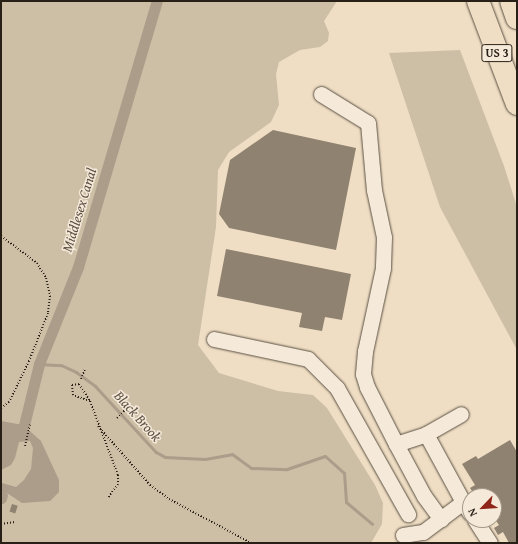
<!DOCTYPE html>
<html>
<head>
<meta charset="utf-8">
<style>
  body { margin:0 }
  #map { position:relative; width:518px; height:544px; overflow:hidden; background:#efdec4; font-family:"Gentium Book Plus",serif }
  div>[style] { position:absolute }
  .green>* { inset:0; background:#cdbea6 }
  .water>* { inset:0; background:#ab9d89 }
  .stream>* { height:3px; margin:-1.5px; padding:0 1.5px; transform-origin:1.5px; border-radius:1.5px; background:#ab9d89 }
  .canal>* { height:11px; margin:-5.5px; padding:0 5.5px; transform-origin:5.5px; border-radius:5.5px; background:#ab9d89 }
  .building>* { inset:0; background:#8f8270; transform-origin:0 0 }
  .path>* { height:2px; margin-top:-1px; transform-origin:0; background:repeating-linear-gradient(90deg,#281f16 0 1px,transparent 0 3px) }
  .roads { filter:drop-shadow(0 0 1px #5a4f42) drop-shadow(0 0 1px #5a4f42) }
  .minor>* { height:15px; margin:-7.5px; padding:0 7.5px; transform-origin:7.5px; border-radius:7.5px; background:#f5ead9 }
  .highway>* { height:22px; margin:-11px; padding:0 11px; transform-origin:11px; border-radius:11px; background:#efdec4 }
  span { translate:-50% -50%; white-space:nowrap; text-align:center; line-height:1.15; -webkit-text-stroke:3px #f5ead9; paint-order:stroke }
  .shield-label span { padding:1px 3px; background:#f5ead9; border:1px solid; border-radius:3px; -webkit-text-stroke-width:0 }
  .shield-label { font-size:12px; color:#281f16; font-weight:700 }
  .water-label { font-size:14px; color:#5c5144; font-style:italic }
  .frame { position:absolute; inset:0; border:2px solid #281f16; pointer-events:none }
  .north { position:absolute; left:462px; top:488px; width:40px; height:40px; box-sizing:border-box; background:#f5ead9; border:1px solid #a3998b; border-radius:50%; rotate:245deg; font-size:11px; font-weight:700; line-height:16px; text-align:center; color:#281f16 }
  .north::after { content:''; display:block; margin:auto; width:14px; height:18px; background:#8f2418; clip-path:polygon(50% 0,100% 100%,50% 72%,0 100%) }
</style>
</head>
<body>
<div id="map">
  <div class="green">
    <div style="clip-path:polygon(1px 1px,337px 1px,324px 21px,329px 33px,328px 41px,320px 47px,300px 50px,279px 62px,276px 74px,279px 105px,271px 122px,229px 152px,218px 170px,216px 227px,198px 345px,219px 373px,278px 391px,313px 395px,327px 408px,375px 485px,383px 503px,382px 524px,371px 543px,1px 543px)"></div>
    <div style="clip-path:polygon(460px 50px,504px 166px,517px 207px,517px 350px,440px 207px,389px 53px)"></div>
  </div>
  <div class="water">
    <div style="clip-path:polygon(1px 421px,23px 425px,41px 441px,59px 480px,59px 492px,50px 501px,22px 503px,7px 493px,1px 495px,2px 483px,16px 487px,24px 480px,31px 469px,33px 448px,30px 441px,19px 442px,15px 458px,11px 465px,1px 470px)"></div>
  </div>
  <div class="stream">
    <div style="left:39px;top:364px;width:22px;rotate:3deg"></div>
    <div style="left:61px;top:365px;width:17px;rotate:25deg"></div>
    <div style="left:76px;top:372px;width:24px;rotate:36deg"></div>
    <div style="left:95px;top:386px;width:90px;rotate:47.3deg"></div>
    <div style="left:156px;top:452px;width:10px;rotate:29deg"></div>
    <div style="left:165px;top:457px;width:40px;rotate:2.9deg"></div>
    <div style="left:205px;top:459px;width:27px;rotate:-10deg"></div>
    <div style="left:232px;top:454px;width:24px;rotate:36deg"></div>
    <div style="left:251px;top:468px;width:36px;rotate:2deg"></div>
    <div style="left:287px;top:469px;width:40px;rotate:-18.9deg"></div>
    <div style="left:325px;top:456px;width:25px;rotate:42deg"></div>
    <div style="left:344px;top:473px;width:29px;rotate:86deg"></div>
    <div style="left:346px;top:502px;width:34px;rotate:40deg"></div>
  </div>
  <div class="canal">
    <div style="left:24px;top:425px;width:63px;rotate:-76.2deg"></div>
    <div style="left:39px;top:364px;width:105px;rotate:-68.1deg"></div>
    <div style="left:78px;top:267px;width:277px;rotate:-73.5deg"></div>
    <div style="left:1px;top:498px;width:3px;rotate:-72deg"></div>
  </div>
  <div class="building">
    <div style="clip-path:polygon(273px 130px,356px 148px,336px 250px,229px 228px,219px 214px,230px 160px)"></div>
    <div style="clip-path:polygon(226px 249px,351px 274px,342px 320px,325px 317px,322px 331px,299px 327px,302px 313px,217px 296px)"></div>
    <div style="clip-path:polygon(510px 440px,517px 452px,517px 543px,509px 543px,503px 532px,498px 535px,494px 528px,499px 525px,494px 518px,494px 496px,481px 496px,479px 492px,474px 494px,470px 488px,475px 485px,462px 464px,476px 456px,478px 459px)"></div>
    <div style="left:12px;top:504px;width:6px;height:8px;rotate:18deg"></div>
  </div>
  <div class="path">
    <div style="left:1px;top:236px;width:45px;rotate:36.9deg"></div>
    <div style="left:37px;top:263px;width:17px;rotate:59deg"></div>
    <div style="left:46px;top:278px;width:18px;rotate:77deg"></div>
    <div style="left:50px;top:296px;width:17px;rotate:97deg"></div>
    <div style="left:48px;top:313px;width:52px;rotate:111.6deg"></div>
    <div style="left:29px;top:361px;width:46px;rotate:116deg"></div>
    <div style="left:9px;top:402px;width:10px;rotate:143deg"></div>
    <div style="left:81px;top:379px;width:11px;rotate:-68deg"></div>
    <div style="left:90px;top:401px;width:18px;rotate:-161deg"></div>
    <div style="left:73px;top:395px;width:10px;rotate:-96deg"></div>
    <div style="left:72px;top:385px;width:7px;rotate:-8deg"></div>
    <div style="left:79px;top:384px;width:20px;rotate:57deg"></div>
    <div style="left:90px;top:401px;width:79px;rotate:69.3deg"></div>
    <div style="left:118px;top:475px;width:9px;rotate:90deg"></div>
    <div style="left:118px;top:484px;width:17px;rotate:126deg"></div>
    <div style="left:117px;top:418px;width:11px;rotate:-45deg"></div>
    <div style="left:98px;top:426px;width:79px;rotate:48.6deg"></div>
    <div style="left:150px;top:485px;width:24px;rotate:36deg"></div>
    <div style="left:169px;top:499px;width:93px;rotate:28.2deg"></div>
    <div style="left:25px;top:446px;width:22px;rotate:-77deg"></div>
    <div style="left:1px;top:524px;width:14px;rotate:-8deg"></div>
  </div>
  <div class="roads">
    <div class="minor">
      <div style="left:321px;top:94px;width:55px;rotate:31.7deg"></div>
      <div style="left:368px;top:123px;width:67px;rotate:84.9deg"></div>
      <div style="left:374px;top:190px;width:48px;rotate:78deg"></div>
      <div style="left:384px;top:237px;width:31px;rotate:92deg"></div>
      <div style="left:383px;top:268px;width:85px;rotate:102.2deg"></div>
      <div style="left:365px;top:351px;width:23px;rotate:95deg"></div>
      <div style="left:363px;top:374px;width:14px;rotate:73deg"></div>
      <div style="left:367px;top:387px;width:64px;rotate:63deg"></div>
      <div style="left:396px;top:444px;width:59px;rotate:61.7deg"></div>
      <div style="left:424px;top:496px;width:29px;rotate:54deg"></div>
      <div style="left:214px;top:339px;width:96px;rotate:12deg"></div>
      <div style="left:308px;top:359px;width:41px;rotate:45deg"></div>
      <div style="left:337px;top:388px;width:145px;rotate:60.6deg"></div>
      <div style="left:426px;top:434px;width:40px;rotate:-29.7deg"></div>
      <div style="left:396px;top:444px;width:32px;rotate:-18deg"></div>
      <div style="left:426px;top:434px;width:77px;rotate:61.4deg"></div>
      <div style="left:475px;top:520px;width:27px;rotate:57deg"></div>
      <div style="left:403px;top:535px;width:20px;rotate:-9deg"></div>
      <div style="left:423px;top:532px;width:50px;rotate:-36.9deg"></div>
      <div style="left:463px;top:502px;width:13px;rotate:58deg"></div>
    </div>
    <div class="highway">
      <div style="left:478px;top:1px;width:110px;rotate:69.3deg"></div>
      <div style="left:511px;top:1px;width:18px;rotate:71deg"></div>
    </div>
  </div>
  <div class="shield-label">
    <span style="left:497px;top:53px">US 3</span>
  </div>
  <div class="water-label">
    <span style="left:79px;top:210px;rotate:-73deg">Middlesex Canal</span>
    <span style="left:138px;top:416px;rotate:48deg">Black Brook</span>
  </div>
  <div class="frame"></div>
  <div class="north">N</div>
</div>
</body>
</html>
